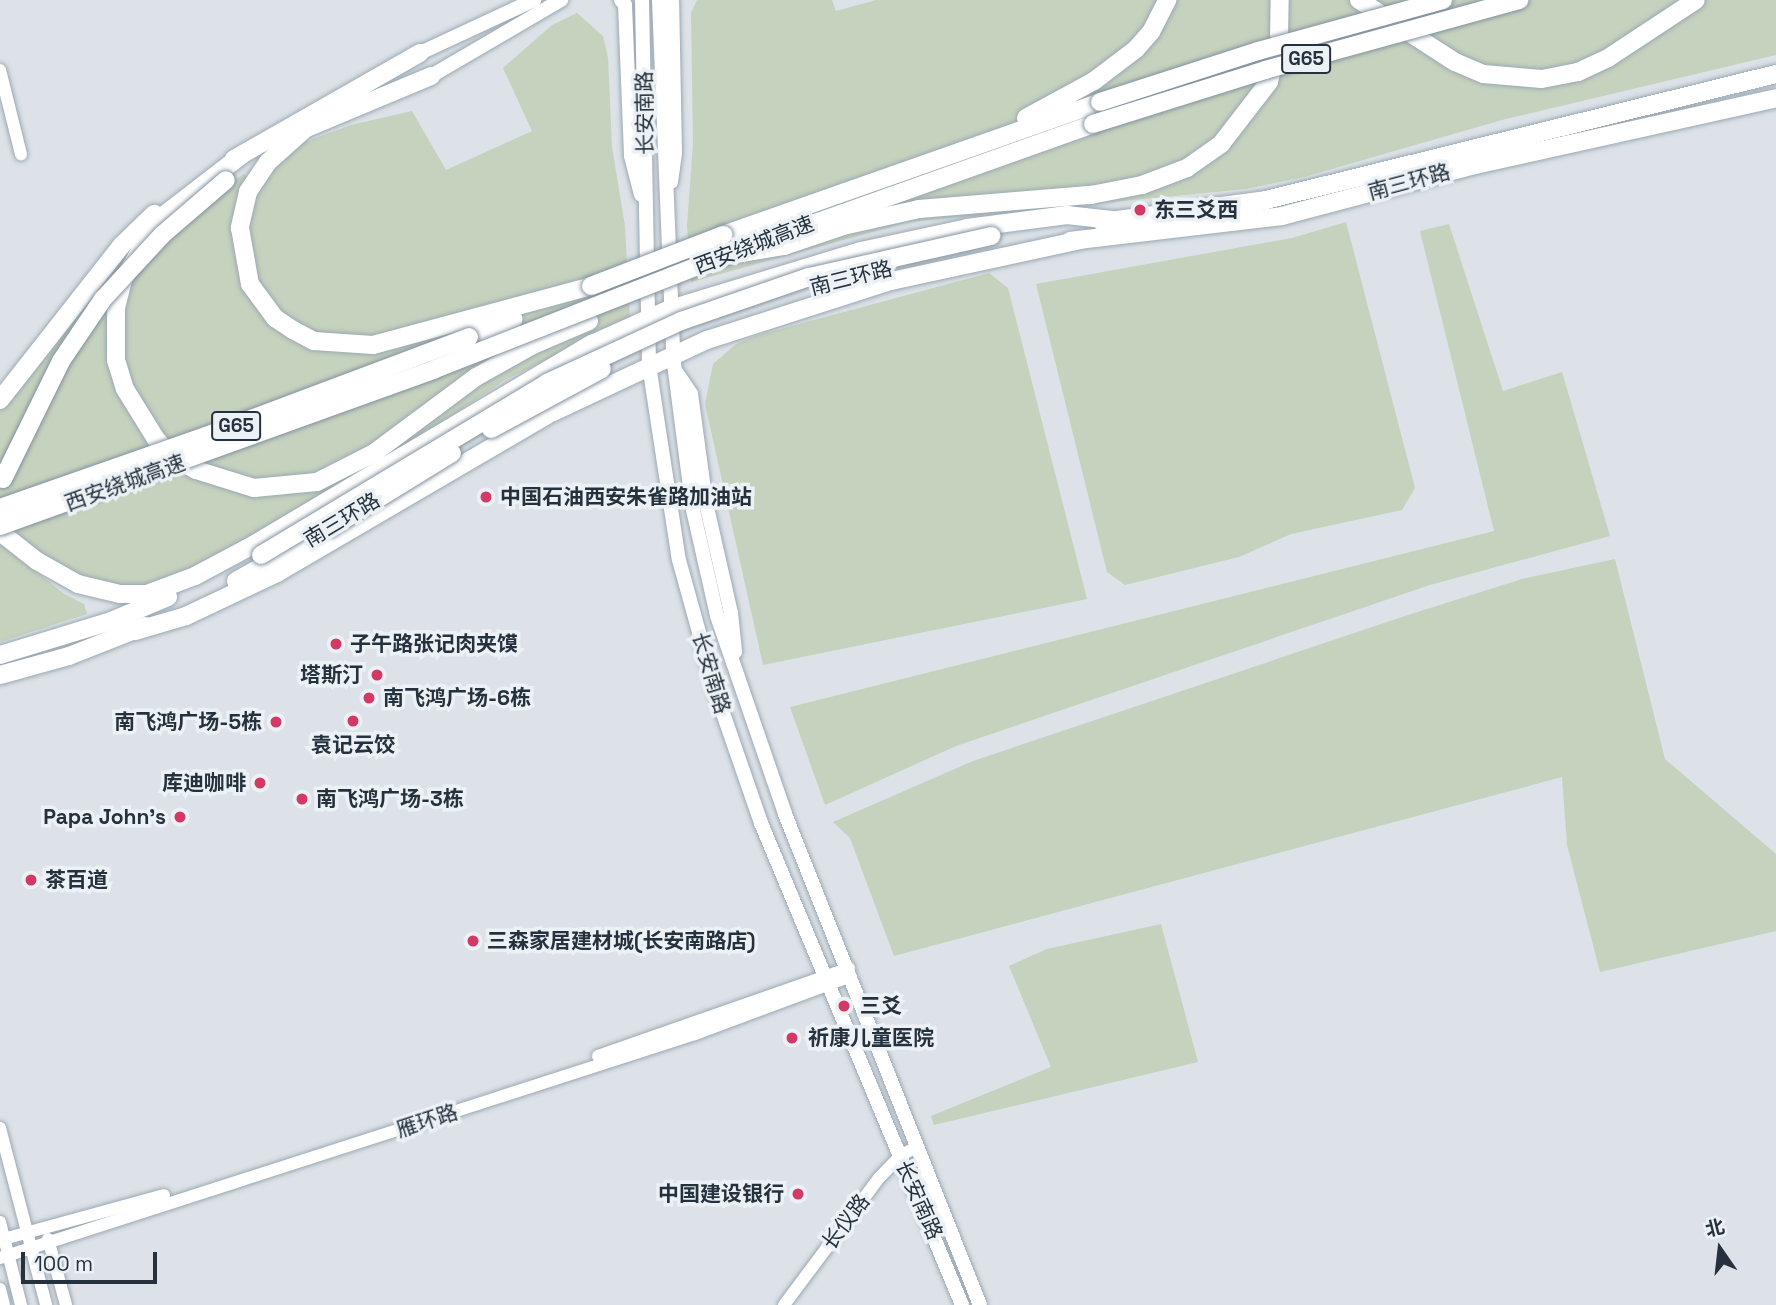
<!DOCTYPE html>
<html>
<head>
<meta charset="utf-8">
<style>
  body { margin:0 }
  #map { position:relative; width:1776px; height:1305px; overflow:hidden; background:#dce2e7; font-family:"Space Grotesk","Noto Sans SC",sans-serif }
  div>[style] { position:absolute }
  .green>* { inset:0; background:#c5d2bd }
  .roads { filter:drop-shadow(0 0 2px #9ba8b3) drop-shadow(0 0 2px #9ba8b3) }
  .secondary>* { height:12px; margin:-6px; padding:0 6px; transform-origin:6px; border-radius:6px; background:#fff }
  .primary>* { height:14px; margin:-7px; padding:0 7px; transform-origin:7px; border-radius:7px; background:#fff }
  .highway>* { height:18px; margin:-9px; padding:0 9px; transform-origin:9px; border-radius:9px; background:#fff }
  .bridges { filter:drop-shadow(0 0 2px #83919e) drop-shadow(0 0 2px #83919e) }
  .highway-bridge>* { height:18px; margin:-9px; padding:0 9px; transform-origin:9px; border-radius:9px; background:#fff }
  .dots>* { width:19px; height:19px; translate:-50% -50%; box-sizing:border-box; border:4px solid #ebf1f5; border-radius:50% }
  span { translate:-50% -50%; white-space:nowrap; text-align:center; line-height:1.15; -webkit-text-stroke:7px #ebf1f5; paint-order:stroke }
  .shield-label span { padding:2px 5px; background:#ebf1f5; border:2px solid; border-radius:5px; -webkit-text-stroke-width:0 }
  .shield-label { font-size:19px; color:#25323e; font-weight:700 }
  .street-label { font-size:21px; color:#25323e }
  .poi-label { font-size:21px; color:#25323e; font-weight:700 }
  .left { translate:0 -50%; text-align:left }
  .right { translate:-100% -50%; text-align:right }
  .north { position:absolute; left:1685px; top:1214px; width:70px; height:70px; -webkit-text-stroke:5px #ebf1f5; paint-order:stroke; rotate:346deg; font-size:19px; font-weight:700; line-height:28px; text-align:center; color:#25323e }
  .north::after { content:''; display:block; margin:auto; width:24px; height:32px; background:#25323e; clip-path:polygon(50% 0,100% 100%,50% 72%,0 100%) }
  .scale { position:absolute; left:21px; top:1252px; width:136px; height:32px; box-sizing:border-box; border:4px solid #25323e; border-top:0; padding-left:9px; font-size:21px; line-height:24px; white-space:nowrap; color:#25323e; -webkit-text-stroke:5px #ebf1f5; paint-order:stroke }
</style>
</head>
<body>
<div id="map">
  <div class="green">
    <div style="clip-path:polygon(697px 0,832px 0,836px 11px,876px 0,1776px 0,1776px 55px,1502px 120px,1304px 177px,1246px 189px,909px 222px,691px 282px,687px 225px,693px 144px,691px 13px)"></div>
    <div style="clip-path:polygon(577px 13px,603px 36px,608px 58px,612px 147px,625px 226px,630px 319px,505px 380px,322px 502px,199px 568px,145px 585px,117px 588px,87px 582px,42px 556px,0 517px,0 407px,123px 251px,244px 174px,257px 186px,299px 144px,351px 125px,412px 111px,446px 170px,532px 131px,503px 68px,552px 25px)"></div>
    <div style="clip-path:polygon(1346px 222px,1415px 488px,1402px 510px,1291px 534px,1239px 557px,1125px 585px,1107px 572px,1036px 284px,1292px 238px)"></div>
    <div style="clip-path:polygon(1449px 224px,1503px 391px,1562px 372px,1610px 536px,1430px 585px,956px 746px,825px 805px,790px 707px,1494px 531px,1420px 231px)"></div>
    <div style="clip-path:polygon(989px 273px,1008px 288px,1087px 599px,763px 665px,705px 404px,713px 364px,736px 344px,758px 335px)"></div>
    <div style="clip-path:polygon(0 541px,64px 594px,84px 604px,87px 614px,0 642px)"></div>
    <div style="clip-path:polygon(1615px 559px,1665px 759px,1776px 854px,1776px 931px,1600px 972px,1567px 845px,1562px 777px,894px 956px,850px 838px,833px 822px,973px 761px,1405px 616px,1522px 579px)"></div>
    <div style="clip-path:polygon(1161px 924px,1198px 1062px,934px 1125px,931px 1116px,1051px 1067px,1009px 966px,1047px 949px)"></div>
  </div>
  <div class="roads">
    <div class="secondary">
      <div style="left:0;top:70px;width:87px;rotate:76deg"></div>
      <div style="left:598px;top:1056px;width:266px;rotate:-19.3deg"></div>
      <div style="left:0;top:1128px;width:183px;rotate:75.4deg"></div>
      <div style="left:0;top:1222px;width:86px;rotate:75.8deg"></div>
      <div style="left:48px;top:1239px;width:68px;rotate:74.7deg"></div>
      <div style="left:0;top:1240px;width:170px;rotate:-15.3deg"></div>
      <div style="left:0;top:1258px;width:730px;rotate:-17.86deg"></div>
      <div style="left:695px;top:1034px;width:166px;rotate:-20.4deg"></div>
      <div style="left:0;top:1289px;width:16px;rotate:76deg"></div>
      <div style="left:784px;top:1305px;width:159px;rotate:-53.2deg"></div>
      <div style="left:879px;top:1178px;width:30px;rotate:-46deg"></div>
      <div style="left:900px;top:1156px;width:18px;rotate:-29deg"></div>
    </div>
    <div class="primary">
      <div style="left:621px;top:0;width:6px;rotate:51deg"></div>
      <div style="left:625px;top:5px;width:151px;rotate:87.7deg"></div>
      <div style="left:631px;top:156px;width:40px;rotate:75.6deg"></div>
      <div style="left:642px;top:0;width:365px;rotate:88.9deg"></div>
      <div style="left:649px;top:365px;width:197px;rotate:81.3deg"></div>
      <div style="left:679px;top:560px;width:135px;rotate:74.5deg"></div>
      <div style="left:715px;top:690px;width:141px;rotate:70.9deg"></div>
      <div style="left:761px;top:823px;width:522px;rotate:67.36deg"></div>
      <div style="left:659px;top:0;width:356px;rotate:87.7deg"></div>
      <div style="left:673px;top:356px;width:155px;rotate:82.6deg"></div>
      <div style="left:693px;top:510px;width:109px;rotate:77.2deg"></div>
      <div style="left:717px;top:616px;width:209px;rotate:71deg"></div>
      <div style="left:785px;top:814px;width:528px;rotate:68.34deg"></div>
      <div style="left:420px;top:53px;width:126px;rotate:-24.9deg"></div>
      <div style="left:431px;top:76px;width:151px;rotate:-30.3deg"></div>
      <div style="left:671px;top:182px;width:30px;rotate:-82deg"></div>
      <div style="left:675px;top:152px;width:152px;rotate:-91.1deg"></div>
      <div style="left:677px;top:373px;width:25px;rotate:56deg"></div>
      <div style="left:691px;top:394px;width:110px;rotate:82.2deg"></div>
      <div style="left:706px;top:503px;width:113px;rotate:77.2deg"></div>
      <div style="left:731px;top:613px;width:39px;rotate:84deg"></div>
    </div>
    <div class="highway">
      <div style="left:1359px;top:0;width:114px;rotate:32.9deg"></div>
      <div style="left:1455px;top:62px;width:30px;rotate:23deg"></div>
      <div style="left:1483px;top:74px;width:59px;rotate:4.8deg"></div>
      <div style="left:1542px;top:79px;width:37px;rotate:-11deg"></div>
      <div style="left:1578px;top:72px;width:33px;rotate:-25deg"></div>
      <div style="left:1608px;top:58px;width:105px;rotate:-33.4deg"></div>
      <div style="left:1026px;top:118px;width:77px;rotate:-28.6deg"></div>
      <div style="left:1094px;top:81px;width:53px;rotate:-37.3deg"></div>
      <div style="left:1136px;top:49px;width:23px;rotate:-49deg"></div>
      <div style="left:1151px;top:32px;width:36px;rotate:-63deg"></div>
      <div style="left:306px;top:128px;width:51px;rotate:138.2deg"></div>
      <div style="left:268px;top:162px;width:36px;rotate:124deg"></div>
      <div style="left:248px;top:192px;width:37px;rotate:103deg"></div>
      <div style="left:240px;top:228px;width:57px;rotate:79.9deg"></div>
      <div style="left:250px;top:284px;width:42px;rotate:53.7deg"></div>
      <div style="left:275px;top:318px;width:22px;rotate:34deg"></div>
      <div style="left:293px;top:330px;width:24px;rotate:28deg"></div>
      <div style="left:314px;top:341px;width:59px;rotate:3.9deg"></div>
      <div style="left:373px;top:345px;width:226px;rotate:-15.1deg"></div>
      <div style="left:302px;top:130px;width:140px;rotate:-22.7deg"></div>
      <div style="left:243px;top:154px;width:106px;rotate:142.3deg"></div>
      <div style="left:159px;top:219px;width:71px;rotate:120.5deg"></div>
      <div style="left:123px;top:280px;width:30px;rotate:104deg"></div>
      <div style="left:116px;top:309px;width:51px;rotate:90deg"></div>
      <div style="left:116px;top:360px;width:30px;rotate:73deg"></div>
      <div style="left:125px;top:389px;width:59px;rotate:58.2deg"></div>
      <div style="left:156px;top:439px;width:23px;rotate:49deg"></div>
      <div style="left:171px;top:456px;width:29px;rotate:29deg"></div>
      <div style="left:196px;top:470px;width:61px;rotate:17.2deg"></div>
      <div style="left:254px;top:488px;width:63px;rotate:-5.4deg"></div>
      <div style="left:317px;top:482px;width:64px;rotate:-27deg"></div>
      <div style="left:374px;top:453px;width:127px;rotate:-36.7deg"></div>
      <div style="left:476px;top:377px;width:65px;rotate:-29.3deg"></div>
      <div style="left:533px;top:345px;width:61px;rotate:-23.2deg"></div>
      <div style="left:234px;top:159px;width:214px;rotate:-29.7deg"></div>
      <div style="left:1102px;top:222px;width:165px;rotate:-7.6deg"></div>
      <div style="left:1266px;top:200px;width:525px;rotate:-13.88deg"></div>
      <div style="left:723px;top:235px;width:400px;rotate:-19.4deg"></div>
      <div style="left:1070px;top:241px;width:213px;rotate:-6.7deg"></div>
      <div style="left:1282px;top:216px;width:200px;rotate:-14.8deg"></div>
      <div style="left:1475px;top:165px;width:308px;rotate:-12.5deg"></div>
      <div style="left:759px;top:243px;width:355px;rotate:-19.6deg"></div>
      <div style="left:723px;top:256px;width:62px;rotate:-9.3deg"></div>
      <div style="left:784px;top:246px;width:62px;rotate:-18.7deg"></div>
      <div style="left:843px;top:226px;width:78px;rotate:-12.6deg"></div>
      <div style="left:919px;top:209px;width:173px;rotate:-4.7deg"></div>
      <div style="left:1091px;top:195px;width:52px;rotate:-11.1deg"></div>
      <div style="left:1142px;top:185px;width:48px;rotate:-20.7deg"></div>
      <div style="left:1187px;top:168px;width:42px;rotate:-35.2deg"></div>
      <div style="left:1221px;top:144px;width:78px;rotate:-52.3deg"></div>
      <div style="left:1269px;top:82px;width:44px;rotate:-76.9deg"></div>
      <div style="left:1279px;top:39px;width:39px;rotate:-89deg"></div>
      <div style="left:469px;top:337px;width:48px;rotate:-21.8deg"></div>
      <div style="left:0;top:400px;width:197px;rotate:-51.8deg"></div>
      <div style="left:122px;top:245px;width:45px;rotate:-44.1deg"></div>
      <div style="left:0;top:532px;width:47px;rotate:38.1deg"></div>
      <div style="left:37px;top:561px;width:47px;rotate:29.3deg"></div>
      <div style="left:78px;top:584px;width:43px;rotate:13.4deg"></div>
      <div style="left:120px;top:594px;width:39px"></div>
      <div style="left:236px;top:581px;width:98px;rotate:-29.5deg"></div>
      <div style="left:147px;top:594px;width:51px;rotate:-20.6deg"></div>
      <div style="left:195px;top:576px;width:66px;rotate:-28.1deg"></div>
      <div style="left:253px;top:545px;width:394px;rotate:-30.7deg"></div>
      <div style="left:592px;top:344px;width:85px;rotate:-24.2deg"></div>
      <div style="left:670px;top:309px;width:200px;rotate:-16.9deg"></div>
      <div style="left:861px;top:251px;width:108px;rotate:-12.2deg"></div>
      <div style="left:967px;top:228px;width:101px;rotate:-7.4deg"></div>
      <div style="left:1067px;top:215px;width:45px;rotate:6.3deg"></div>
      <div style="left:135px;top:631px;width:53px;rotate:-16.4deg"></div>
      <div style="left:186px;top:616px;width:101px;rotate:-25.3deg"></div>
      <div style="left:277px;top:573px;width:320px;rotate:-30.3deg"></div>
      <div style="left:553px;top:412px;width:170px;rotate:-25.1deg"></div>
      <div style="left:707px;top:340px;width:193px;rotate:-17.8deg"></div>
      <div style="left:891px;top:281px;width:193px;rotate:-12.2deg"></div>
      <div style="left:0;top:655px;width:116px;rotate:-17deg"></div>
      <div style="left:111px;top:621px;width:62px;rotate:-22.8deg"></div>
      <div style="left:0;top:675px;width:72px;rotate:-15.4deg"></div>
      <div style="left:69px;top:656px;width:82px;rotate:-21.5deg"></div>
    </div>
  </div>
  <div class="bridges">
    <div class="highway-bridge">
      <div style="left:1100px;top:102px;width:166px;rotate:-17.9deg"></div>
      <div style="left:1258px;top:51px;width:192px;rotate:-15.4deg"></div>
      <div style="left:1093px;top:124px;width:180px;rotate:-17.4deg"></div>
      <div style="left:1265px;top:70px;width:264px;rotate:-15.4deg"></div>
      <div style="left:591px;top:286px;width:142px;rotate:-21.1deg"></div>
      <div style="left:491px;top:429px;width:126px;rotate:-28.4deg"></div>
      <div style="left:3px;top:479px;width:131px;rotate:-63.8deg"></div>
      <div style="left:61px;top:361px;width:75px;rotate:-55.9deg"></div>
      <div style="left:103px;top:299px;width:87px;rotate:-47.3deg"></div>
      <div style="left:162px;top:235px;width:84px;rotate:-40.7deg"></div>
      <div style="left:0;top:508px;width:218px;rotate:-19.3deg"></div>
      <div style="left:206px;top:436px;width:281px;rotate:-20.6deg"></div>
      <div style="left:0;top:526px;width:462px;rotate:-19.8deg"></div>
      <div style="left:435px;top:369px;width:309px;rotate:-21.4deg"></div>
      <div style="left:330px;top:528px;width:143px;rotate:-31.6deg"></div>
      <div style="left:261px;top:555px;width:334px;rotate:-31deg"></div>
      <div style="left:547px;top:383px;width:148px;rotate:-24.8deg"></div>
      <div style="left:681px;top:321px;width:135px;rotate:-19deg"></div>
      <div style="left:809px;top:277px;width:187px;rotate:-12.7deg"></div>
    </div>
  </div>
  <div class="dots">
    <div style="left:1140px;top:210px;background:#d43965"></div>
    <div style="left:486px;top:497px;background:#d43965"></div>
    <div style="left:336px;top:644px;background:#d43965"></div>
    <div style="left:377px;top:675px;background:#d43965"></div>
    <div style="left:369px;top:698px;background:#d43965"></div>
    <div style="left:353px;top:721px;background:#d43965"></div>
    <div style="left:276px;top:722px;background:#d43965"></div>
    <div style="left:260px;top:783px;background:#d43965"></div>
    <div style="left:302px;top:799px;background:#d43965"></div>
    <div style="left:180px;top:817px;background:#d43965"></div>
    <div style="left:31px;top:880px;background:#d43965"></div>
    <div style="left:473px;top:941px;background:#d43965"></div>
    <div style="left:844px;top:1006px;background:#d43965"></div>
    <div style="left:792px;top:1038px;background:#d43965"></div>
    <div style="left:798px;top:1194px;background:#d43965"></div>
  </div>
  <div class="shield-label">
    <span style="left:1306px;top:59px">G65</span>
    <span style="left:236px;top:426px">G65</span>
  </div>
  <div class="street-label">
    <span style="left:645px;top:113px;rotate:-91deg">长安南路</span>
    <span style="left:1409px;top:182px;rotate:-15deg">南三环路</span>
    <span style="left:754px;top:245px;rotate:-21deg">西安绕城高速</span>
    <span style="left:851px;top:278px;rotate:-14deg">南三环路</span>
    <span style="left:125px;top:483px;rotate:-20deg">西安绕城高速</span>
    <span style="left:342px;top:520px;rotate:-31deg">南三环路</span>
    <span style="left:711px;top:673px;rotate:73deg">长安南路</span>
    <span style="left:427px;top:1121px;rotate:-18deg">雁环路</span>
    <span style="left:919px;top:1200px;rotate:66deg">长安南路</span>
    <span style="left:846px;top:1222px;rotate:-53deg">长仪路</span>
  </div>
  <div class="poi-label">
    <span class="left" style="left:1154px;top:210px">东三爻西</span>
    <span class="left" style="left:500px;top:497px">中国石油西安朱雀路加油站</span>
    <span class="left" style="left:350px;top:644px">子午路张记肉夹馍</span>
    <span class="right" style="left:363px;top:675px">塔斯汀</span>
    <span class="left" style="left:383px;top:698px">南飞鸿广场-6栋</span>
    <span class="right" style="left:262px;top:722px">南飞鸿广场-5栋</span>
    <span style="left:353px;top:745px">袁记云饺</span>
    <span class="right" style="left:246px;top:783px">库迪咖啡</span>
    <span class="left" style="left:316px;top:799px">南飞鸿广场-3栋</span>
    <span class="right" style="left:166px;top:817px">Papa John's</span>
    <span class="left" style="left:45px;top:880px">茶百道</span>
    <span class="left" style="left:487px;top:941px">三森家居建材城(长安南路店)</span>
    <span class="left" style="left:860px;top:1006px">三爻</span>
    <span class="left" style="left:808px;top:1038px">祈康儿童医院</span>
    <span class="right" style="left:784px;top:1194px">中国建设银行</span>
  </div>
  <div class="north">北</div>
  <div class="scale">100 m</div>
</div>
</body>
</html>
